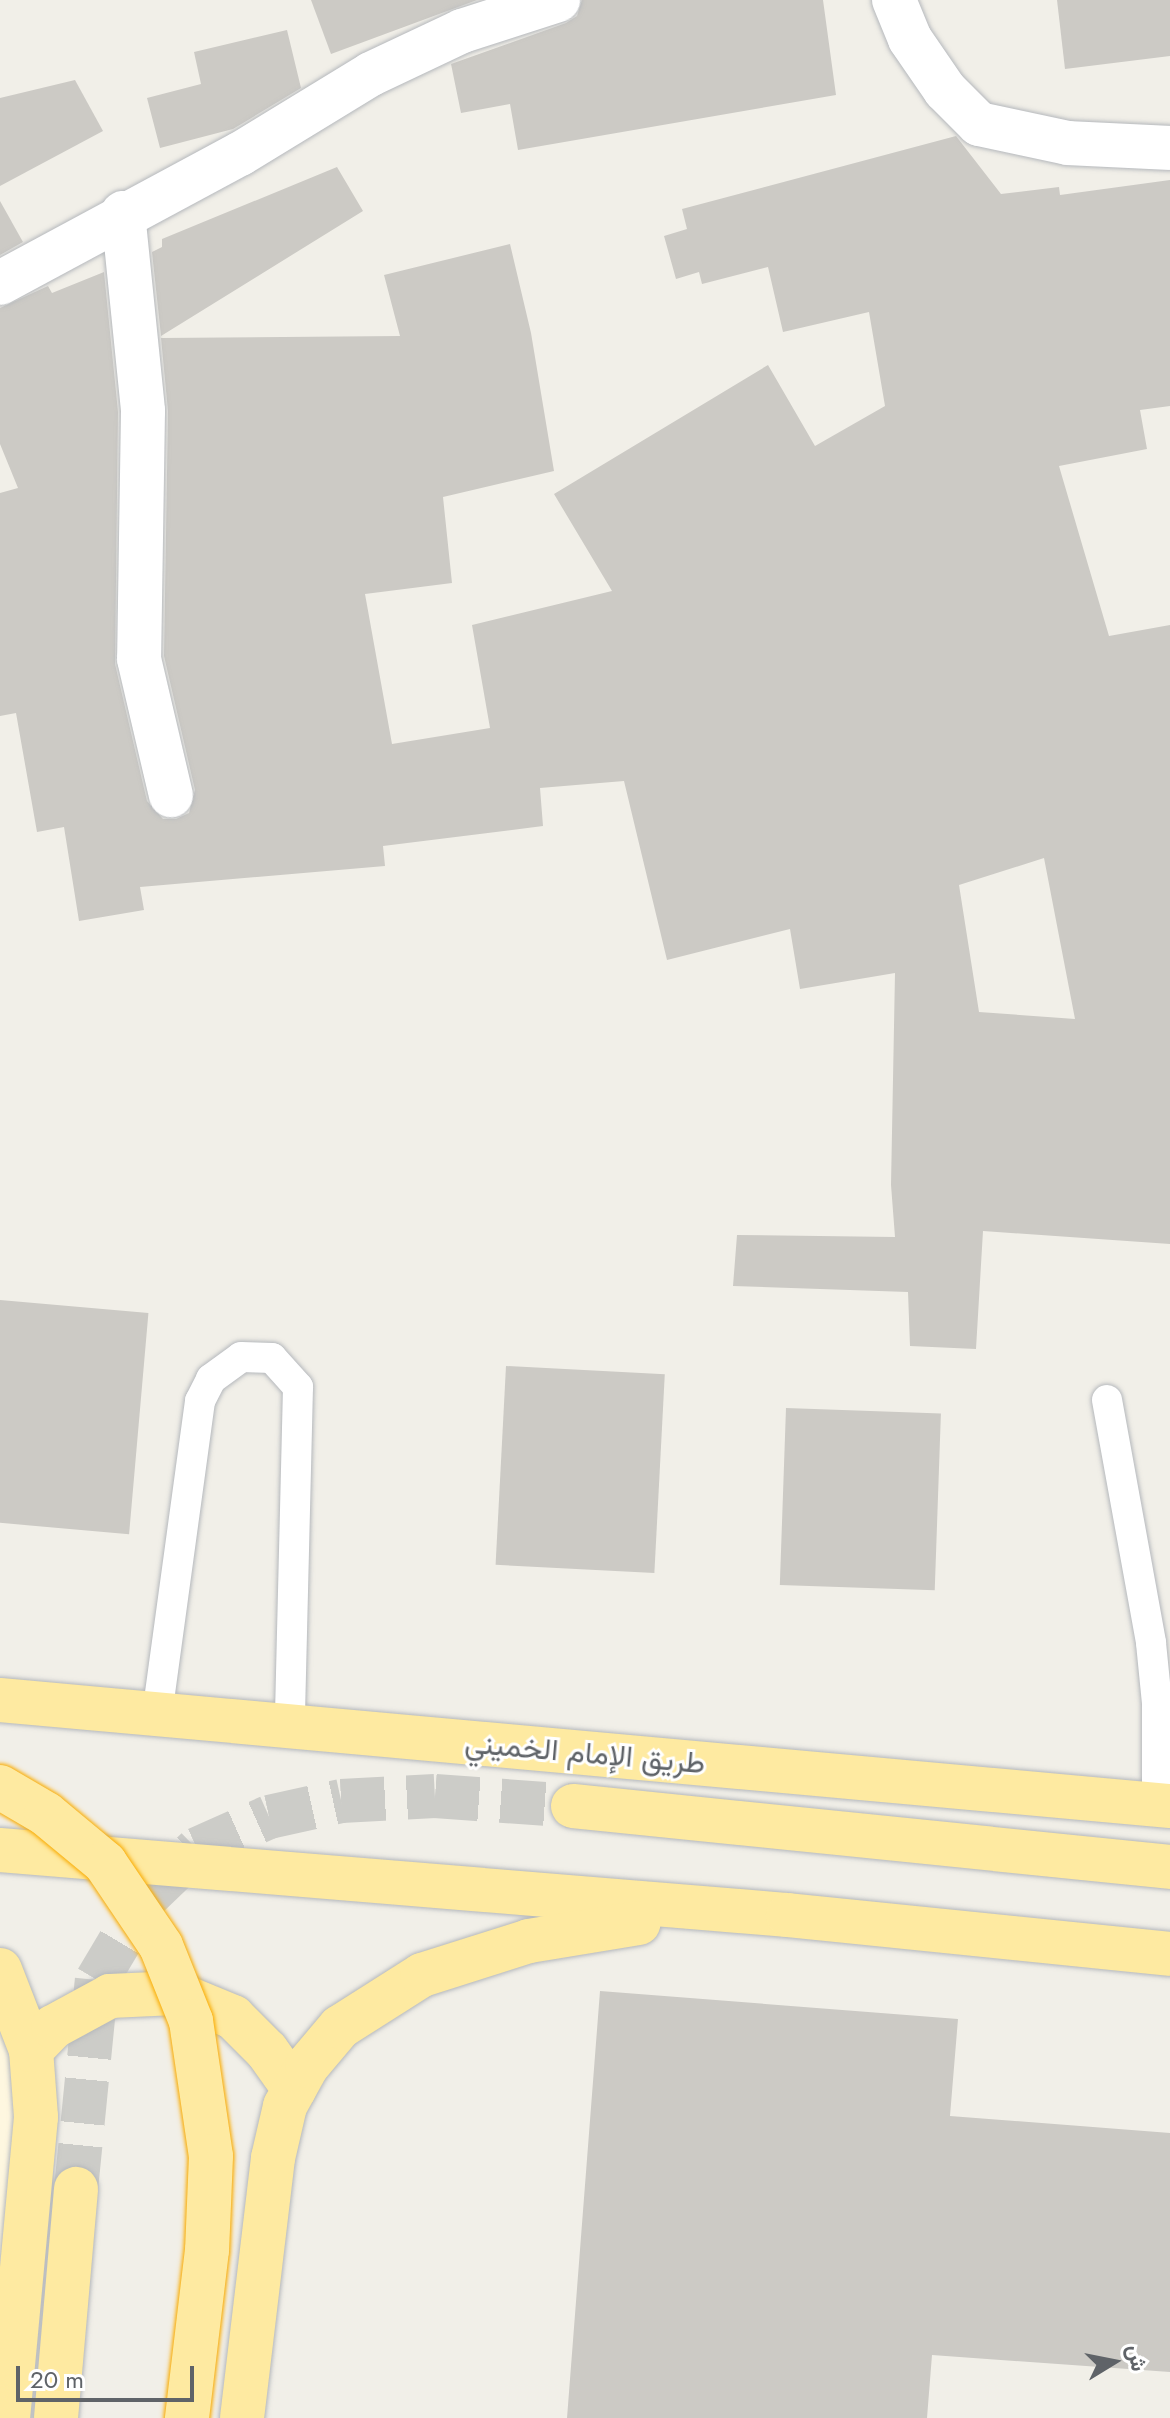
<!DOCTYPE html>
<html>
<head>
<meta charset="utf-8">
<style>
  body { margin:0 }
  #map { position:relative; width:1170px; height:2418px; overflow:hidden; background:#f1efe8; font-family:Jost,Vazirmatn,sans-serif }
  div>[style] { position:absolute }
  .commercial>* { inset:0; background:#fef7e0 }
  .building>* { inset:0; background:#cccac5; transform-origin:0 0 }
  .trunk-tunnel>* { height:44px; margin-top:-22px; transform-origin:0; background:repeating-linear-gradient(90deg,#ccccc8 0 44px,transparent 0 66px) }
  .roads { filter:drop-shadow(0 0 2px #b5b8bc) drop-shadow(0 0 2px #b5b8bc) }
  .service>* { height:30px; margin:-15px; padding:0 15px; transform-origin:15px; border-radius:15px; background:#fff }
  .minor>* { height:44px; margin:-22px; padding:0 22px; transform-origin:22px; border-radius:22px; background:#fff }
  .trunk>* { height:44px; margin:-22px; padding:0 22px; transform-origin:22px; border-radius:22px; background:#feeaa1 }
  .bridges { filter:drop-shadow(0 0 2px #f9ab00) drop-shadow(0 0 2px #f9ab00) }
  .trunk-bridge>* { height:44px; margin:-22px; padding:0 22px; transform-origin:22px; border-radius:22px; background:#feeaa1 }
  span { translate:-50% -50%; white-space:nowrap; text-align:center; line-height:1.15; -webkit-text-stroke:6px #fff; paint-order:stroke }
  .street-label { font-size:30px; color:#5f6368 }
  .north { position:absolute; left:1074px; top:2322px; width:80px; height:80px; -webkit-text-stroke:6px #fff; paint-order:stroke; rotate:80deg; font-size:22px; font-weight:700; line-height:32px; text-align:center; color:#5f6368 }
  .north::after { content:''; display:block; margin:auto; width:28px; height:36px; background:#5f6368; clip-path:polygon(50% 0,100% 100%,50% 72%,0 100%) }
  .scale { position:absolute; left:16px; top:2366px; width:178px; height:36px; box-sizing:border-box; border:4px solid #5f6368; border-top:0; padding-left:10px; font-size:24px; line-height:28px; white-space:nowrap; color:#5f6368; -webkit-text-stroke:6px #fff; paint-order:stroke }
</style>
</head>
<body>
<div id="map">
  <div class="commercial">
    <div style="clip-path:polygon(0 1970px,21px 2018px,0 2418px)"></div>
  </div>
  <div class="building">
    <div style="clip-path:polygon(311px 0,477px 0,331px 54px)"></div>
    <div style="clip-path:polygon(582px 0,823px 0,836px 95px,518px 150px,510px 104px,461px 113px,451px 64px,566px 23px,577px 16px)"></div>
    <div style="clip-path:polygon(1057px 0,1170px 0,1170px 56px,1065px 69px)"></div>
    <div style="clip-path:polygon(287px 30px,301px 88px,233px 129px,160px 148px,147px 98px,201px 84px,194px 52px)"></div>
    <div style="clip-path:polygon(75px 80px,103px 131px,0 186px,0 98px)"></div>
    <div style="clip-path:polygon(evenodd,956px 136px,1001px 194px,1059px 187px,1060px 195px,1170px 180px,1170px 406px,1140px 410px,1147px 449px,1059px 466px,1109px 636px,1170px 625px,1170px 1244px,983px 1231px,976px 1349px,910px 1346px,908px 1292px,733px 1286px,737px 1235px,895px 1237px,891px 1185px,895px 973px,800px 989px,790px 929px,667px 960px,624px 781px,540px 788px,543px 826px,383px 846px,385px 866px,140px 887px,144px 910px,79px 921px,64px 827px,37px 832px,16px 713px,0 716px,0 493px,18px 488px,0 444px,0 308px,48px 286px,52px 293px,104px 272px,118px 412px,115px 664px,147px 801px,163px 819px,176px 819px,189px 813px,195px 790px,164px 656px,168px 411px,161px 338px,400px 336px,384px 275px,510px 244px,531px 333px,554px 471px,443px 497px,452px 583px,365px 594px,392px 744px,490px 728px,472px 625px,612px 591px,554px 494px,768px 365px,815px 446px,885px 406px,869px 312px,783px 332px,768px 267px,702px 284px,699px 272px,676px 279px,664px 236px,687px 229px,682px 209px,956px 136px,1044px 858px,1075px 1019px,979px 1012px,959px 885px,1044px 858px)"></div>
    <div style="clip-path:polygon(337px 167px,363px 211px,161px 336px,152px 252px,162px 247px,162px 239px)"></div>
    <div style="clip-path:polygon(0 201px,23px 242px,0 255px)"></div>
    <div style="left:0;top:1300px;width:149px;height:222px;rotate:5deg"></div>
    <div style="left:506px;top:1366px;width:159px;height:199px;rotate:3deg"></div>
    <div style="left:786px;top:1408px;width:155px;height:177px;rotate:2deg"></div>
    <div style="clip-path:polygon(600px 1991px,958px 2019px,950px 2116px,1170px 2133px,1170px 2372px,932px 2355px,927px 2418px,567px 2418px)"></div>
  </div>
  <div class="trunk-tunnel">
    <div style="left:76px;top:2189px;width:210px;rotate:-84.3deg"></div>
    <div style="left:97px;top:1980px;width:94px;rotate:-59.3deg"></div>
    <div style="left:145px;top:1899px;width:72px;rotate:-43.9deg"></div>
    <div style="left:197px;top:1849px;width:79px;rotate:-24deg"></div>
    <div style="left:269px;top:1817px;width:74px;rotate:-12.5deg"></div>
    <div style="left:341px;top:1801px;width:94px;rotate:-3deg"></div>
    <div style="left:435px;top:1796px;width:138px;rotate:4.1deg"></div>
  </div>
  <div class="roads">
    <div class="service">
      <div style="left:1107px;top:1400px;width:247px;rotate:79.7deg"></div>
      <div style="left:1151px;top:1643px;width:60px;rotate:84.3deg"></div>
      <div style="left:1157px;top:1703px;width:102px;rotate:90deg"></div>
      <div style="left:157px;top:1715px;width:317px;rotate:-82.2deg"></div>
      <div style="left:200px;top:1401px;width:25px;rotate:-63deg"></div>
      <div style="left:211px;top:1379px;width:37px;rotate:-36deg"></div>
      <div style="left:241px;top:1357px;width:31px;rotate:2deg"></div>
      <div style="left:272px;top:1358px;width:39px;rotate:48deg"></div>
      <div style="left:298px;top:1387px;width:339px;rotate:91.4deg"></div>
    </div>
    <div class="minor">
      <div style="left:894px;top:0;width:42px;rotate:67.7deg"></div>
      <div style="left:910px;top:39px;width:62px;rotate:55.5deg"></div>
      <div style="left:945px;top:90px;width:48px;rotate:45deg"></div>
      <div style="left:979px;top:124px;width:91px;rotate:12.1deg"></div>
      <div style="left:1068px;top:143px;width:102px;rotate:2.8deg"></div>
      <div style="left:123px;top:213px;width:199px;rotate:84.2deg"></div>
      <div style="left:143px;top:411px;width:248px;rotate:90.9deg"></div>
      <div style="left:139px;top:659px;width:140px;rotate:76.8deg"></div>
      <div style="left:0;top:283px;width:272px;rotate:-28.3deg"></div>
      <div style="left:240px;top:154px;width:153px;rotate:-31.4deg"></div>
      <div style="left:371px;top:74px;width:101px;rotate:-25.3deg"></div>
      <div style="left:462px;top:31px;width:101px;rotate:-17.9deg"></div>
    </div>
    <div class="trunk">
      <div style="left:0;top:1700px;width:1175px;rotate:5.18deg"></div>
      <div style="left:573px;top:1806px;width:600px;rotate:5.83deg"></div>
      <div style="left:0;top:1850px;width:791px;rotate:4.72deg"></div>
      <div style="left:788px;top:1915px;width:384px;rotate:5.8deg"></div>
      <div style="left:0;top:1970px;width:86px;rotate:68.8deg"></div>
      <div style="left:31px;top:2050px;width:67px;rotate:85.7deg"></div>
      <div style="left:36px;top:2117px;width:302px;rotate:95.3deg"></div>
      <div style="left:31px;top:2050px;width:32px;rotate:-46deg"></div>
      <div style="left:53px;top:2027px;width:65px;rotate:-28.5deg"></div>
      <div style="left:110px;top:1996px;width:65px;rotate:-2.6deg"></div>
      <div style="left:175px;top:1993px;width:63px;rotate:22.5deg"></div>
      <div style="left:233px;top:2017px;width:48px;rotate:45deg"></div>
      <div style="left:267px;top:2051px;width:47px;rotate:54.6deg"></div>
      <div style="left:56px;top:2418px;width:230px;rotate:-85deg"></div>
      <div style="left:242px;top:2418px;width:262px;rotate:-83.2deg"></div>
      <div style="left:273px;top:2158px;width:53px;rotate:-77deg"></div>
      <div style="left:285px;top:2106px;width:46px;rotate:-61.2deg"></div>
      <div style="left:307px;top:2066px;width:51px;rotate:-49.8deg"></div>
      <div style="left:340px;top:2027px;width:97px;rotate:-32.4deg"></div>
      <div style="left:422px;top:1975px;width:112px;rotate:-17.6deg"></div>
      <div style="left:529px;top:1941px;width:111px;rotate:-9.3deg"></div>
    </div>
  </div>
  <div class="bridges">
    <div class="trunk-bridge">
      <div style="left:0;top:1787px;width:53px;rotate:30.4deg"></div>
      <div style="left:46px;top:1814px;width:77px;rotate:39.7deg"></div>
      <div style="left:105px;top:1863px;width:100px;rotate:56deg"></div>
      <div style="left:161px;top:1946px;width:81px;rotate:68.2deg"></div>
      <div style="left:191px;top:2021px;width:136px;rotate:81.6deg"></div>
      <div style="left:211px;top:2156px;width:94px;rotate:92.4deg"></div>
      <div style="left:207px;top:2250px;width:169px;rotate:96.8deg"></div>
    </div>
  </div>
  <div class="street-label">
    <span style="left:585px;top:1753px;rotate:5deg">طريق الإمام الخميني</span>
  </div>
  <div class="north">ش</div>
  <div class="scale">20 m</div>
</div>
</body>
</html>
